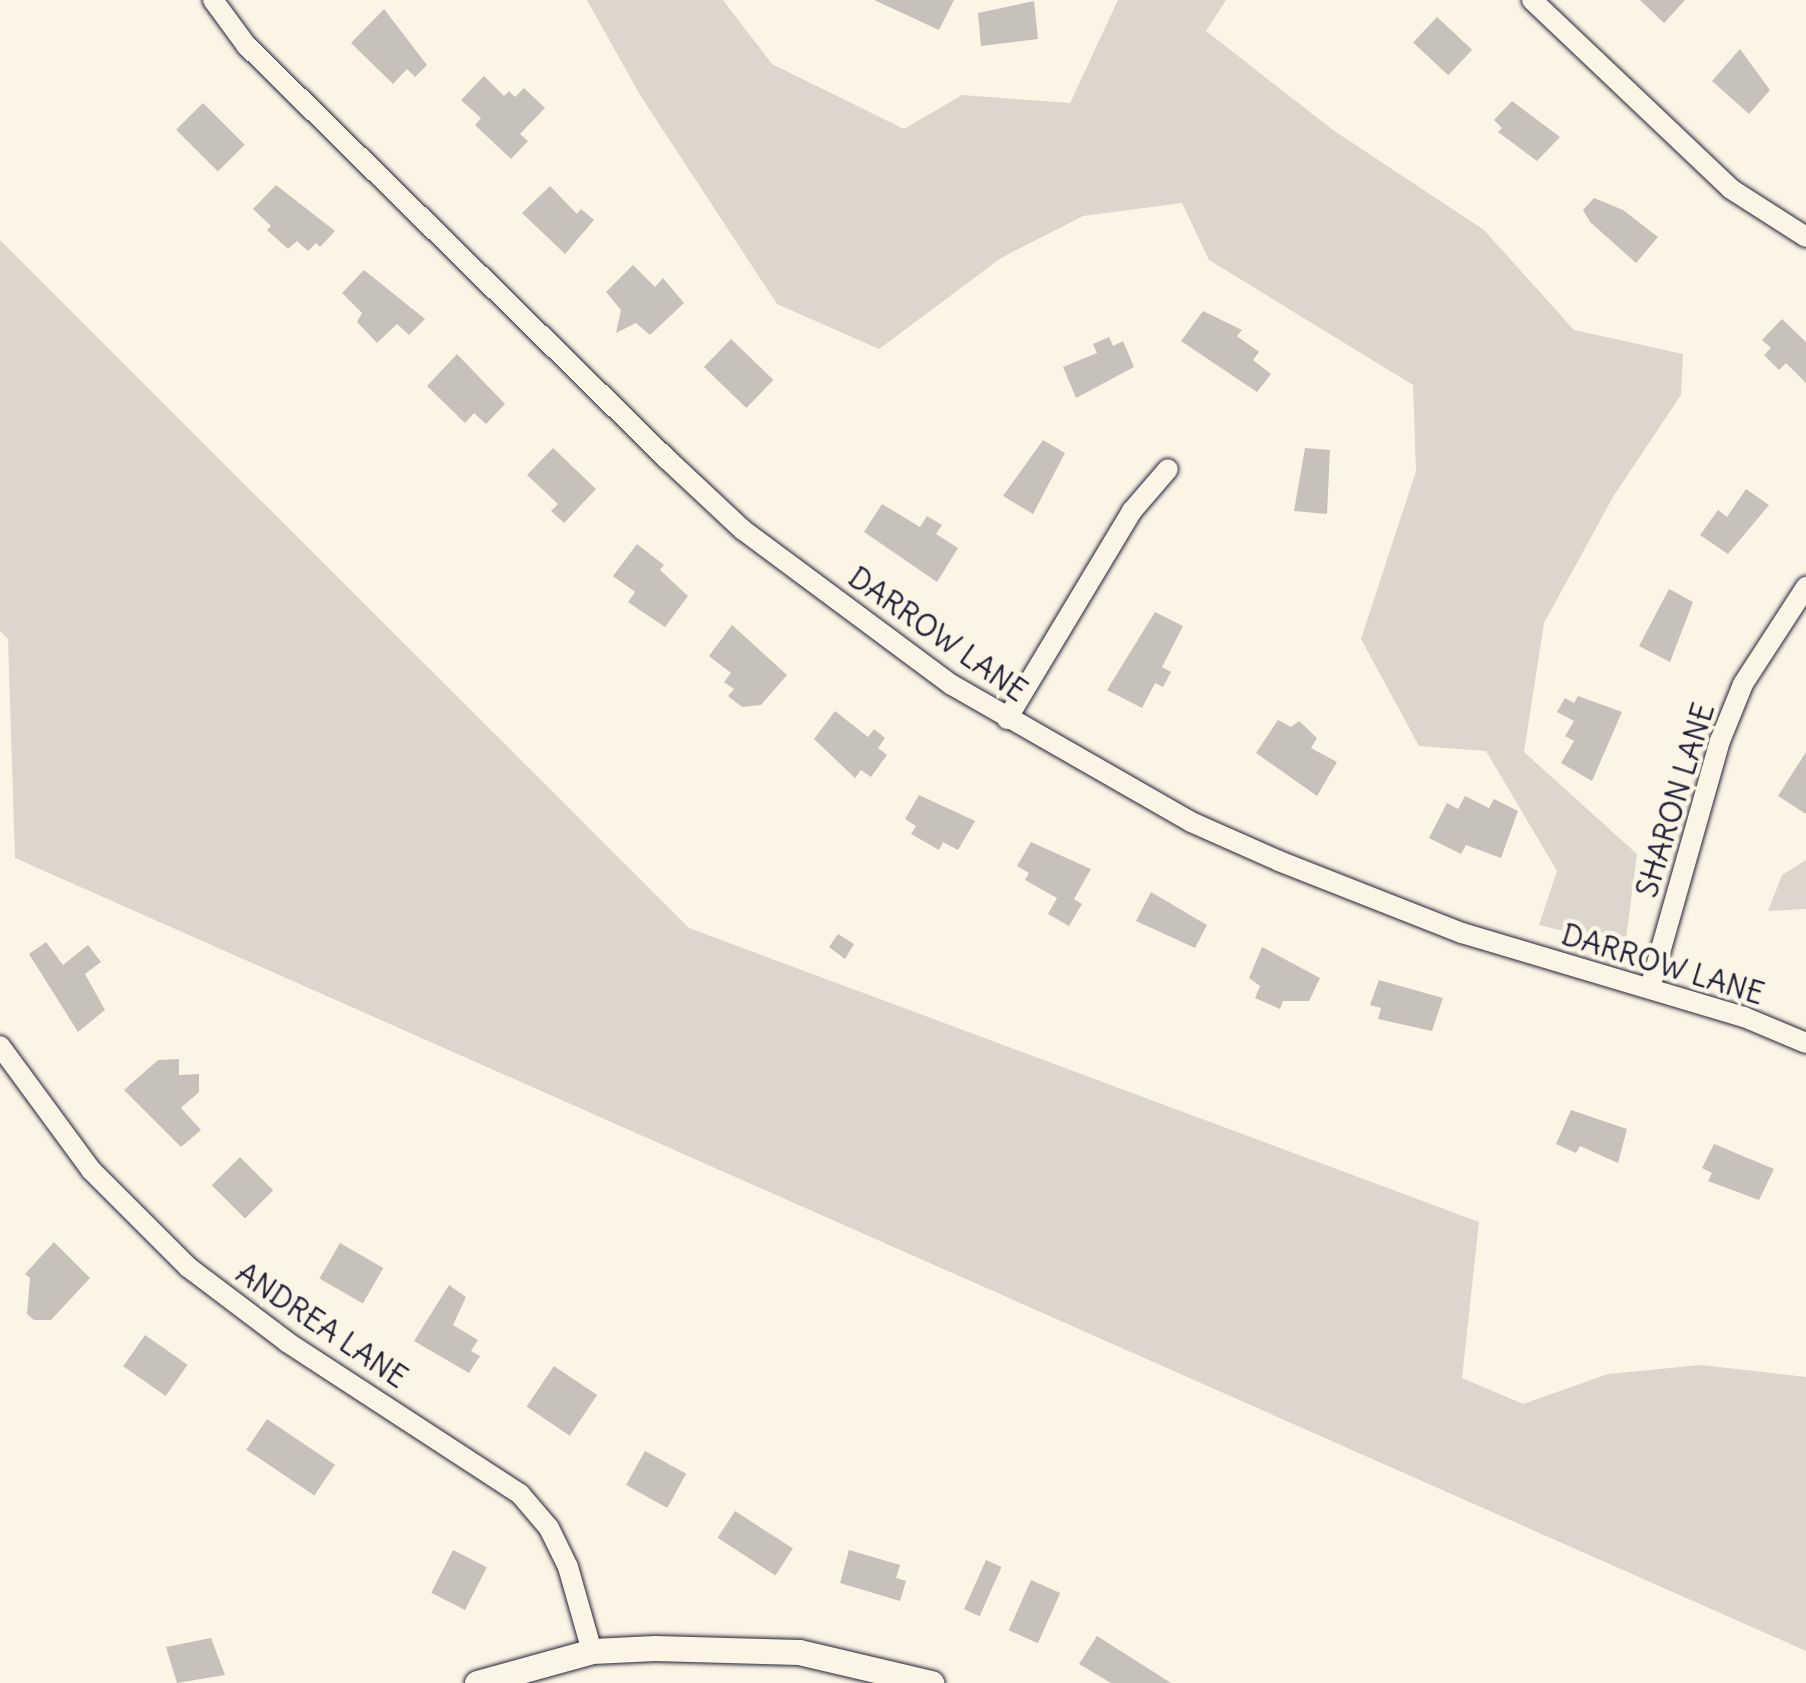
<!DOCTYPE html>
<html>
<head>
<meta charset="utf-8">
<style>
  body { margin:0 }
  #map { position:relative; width:1806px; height:1683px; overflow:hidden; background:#fcf5e5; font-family:Delius,sans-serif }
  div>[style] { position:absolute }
  .green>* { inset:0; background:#dcd6cc }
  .building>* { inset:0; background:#c6c1bb; transform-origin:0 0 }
  .roads { filter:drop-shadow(0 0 2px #22223b) drop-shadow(0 0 2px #22223b) }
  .minor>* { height:20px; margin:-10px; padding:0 10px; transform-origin:10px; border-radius:10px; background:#fcf5e5 }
  .tertiary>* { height:25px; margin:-12.5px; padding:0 12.5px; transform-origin:12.5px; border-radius:12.5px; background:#fcf5e5 }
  span { translate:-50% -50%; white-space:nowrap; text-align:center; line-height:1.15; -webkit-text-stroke:9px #fcf5e5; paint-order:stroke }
  .street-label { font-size:30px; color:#22223b }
</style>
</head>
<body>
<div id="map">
  <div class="green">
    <div style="clip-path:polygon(587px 0,723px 0,772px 64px,904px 129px,962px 95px,1070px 103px,1118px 0,1226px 0,1206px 31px,1333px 130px,1484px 230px,1574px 330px,1683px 354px,1681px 395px,1613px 497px,1544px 623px,1524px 752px,1637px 854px,1625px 946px,1539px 925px,1557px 871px,1486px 751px,1419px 746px,1361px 639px,1416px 471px,1413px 385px,1209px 260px,1182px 203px,1083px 216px,1001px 258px,879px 349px,777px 304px,640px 95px)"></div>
    <div style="clip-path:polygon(0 240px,689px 928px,1479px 1222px,1462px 1378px,1523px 1404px,1608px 1374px,1701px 1365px,1806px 1377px,1806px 1651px,15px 858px,8px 639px,0 631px)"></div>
    <div style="clip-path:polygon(1806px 860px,1806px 909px,1768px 911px,1782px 875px)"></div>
  </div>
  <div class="building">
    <div style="clip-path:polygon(874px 0,954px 0,939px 30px)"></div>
    <div style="clip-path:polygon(1640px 0,1685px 0,1664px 23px)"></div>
    <div style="clip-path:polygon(1034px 1px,1038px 39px,981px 46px,978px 13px)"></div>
    <div style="clip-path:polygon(384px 9px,427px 65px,415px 77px,407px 69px,393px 84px,351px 43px)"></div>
    <div style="left:1437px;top:17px;width:48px;height:35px;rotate:43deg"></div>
    <div style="clip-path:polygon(1740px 49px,1770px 90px,1749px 114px,1712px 81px)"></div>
    <div style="clip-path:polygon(484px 76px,504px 96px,509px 91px,515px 97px,524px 88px,545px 108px,520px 134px,528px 141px,511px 159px,475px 125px,481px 118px,461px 100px)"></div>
    <div style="clip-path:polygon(1512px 101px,1560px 137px,1537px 161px,1498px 132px,1502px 128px,1494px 120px)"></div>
    <div style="left:203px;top:103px;width:59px;height:38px;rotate:45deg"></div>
    <div style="clip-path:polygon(276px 185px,335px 231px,320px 247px,316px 243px,308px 251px,297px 241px,288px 249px,267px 230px,271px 226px,253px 209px)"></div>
    <div style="clip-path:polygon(550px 186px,577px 214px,581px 209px,594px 220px,565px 254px,522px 213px)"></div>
    <div style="clip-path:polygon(1594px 198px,1623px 210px,1658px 237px,1636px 263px,1590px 222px,1583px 210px)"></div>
    <div style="clip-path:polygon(633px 265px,655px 287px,663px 278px,684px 303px,650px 335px,636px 323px,616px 333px,621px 310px,606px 292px)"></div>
    <div style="clip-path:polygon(364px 270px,425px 319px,409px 335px,397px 324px,377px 343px,357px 322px,362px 313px,342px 293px)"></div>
    <div style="clip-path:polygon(1203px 311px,1242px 330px,1237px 336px,1259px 352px,1253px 360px,1271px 374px,1257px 392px,1181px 341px)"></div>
    <div style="clip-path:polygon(1782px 319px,1806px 342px,1806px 383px,1786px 363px,1779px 370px,1764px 355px,1771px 348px,1762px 340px)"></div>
    <div style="clip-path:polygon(1109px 337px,1113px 346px,1123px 341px,1134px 367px,1076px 398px,1063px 367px,1097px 353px,1093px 344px)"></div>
    <div style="left:731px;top:339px;width:59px;height:39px;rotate:44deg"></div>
    <div style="clip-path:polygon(457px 354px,505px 404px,486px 424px,474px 413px,465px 423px,427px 386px)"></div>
    <div style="clip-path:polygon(1043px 440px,1065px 453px,1033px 514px,1003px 496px)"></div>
    <div style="clip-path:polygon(553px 448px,596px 489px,564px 523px,551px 511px,558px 504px,527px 475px)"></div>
    <div style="clip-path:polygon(1305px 448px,1330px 450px,1327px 514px,1294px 511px)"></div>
    <div style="clip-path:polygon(1746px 489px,1769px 505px,1728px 554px,1700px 535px,1718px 510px,1727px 517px)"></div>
    <div style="clip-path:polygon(882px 504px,920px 527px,927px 516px,942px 525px,936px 534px,958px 548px,937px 582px,864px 532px)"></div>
    <div style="clip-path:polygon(637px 544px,664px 565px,660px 570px,688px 596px,665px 627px,628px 602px,635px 592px,613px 576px)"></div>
    <div style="clip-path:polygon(1669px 589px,1693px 602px,1670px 662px,1639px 646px)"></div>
    <div style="clip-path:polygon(1155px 612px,1183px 626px,1162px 667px,1171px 672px,1163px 687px,1155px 683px,1142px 708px,1107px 690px)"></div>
    <div style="clip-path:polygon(732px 625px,787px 675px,761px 705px,742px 707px,728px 696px,734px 689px,724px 682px,731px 673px,709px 656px)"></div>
    <div style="clip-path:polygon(1578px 696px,1622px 712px,1592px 781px,1561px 763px,1574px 741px,1565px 736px,1574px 721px,1557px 712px,1565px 698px,1574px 703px)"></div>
    <div style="clip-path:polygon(835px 711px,868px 737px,874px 729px,885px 738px,878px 748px,887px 755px,871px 777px,861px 770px,855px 778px,814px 739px)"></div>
    <div style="clip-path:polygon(1278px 720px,1291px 727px,1299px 721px,1317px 738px,1311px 748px,1337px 762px,1317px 796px,1256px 753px)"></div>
    <div style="clip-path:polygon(1806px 752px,1806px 814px,1778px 796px)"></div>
    <div style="clip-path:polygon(919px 795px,975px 821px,958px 850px,943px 842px,939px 850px,911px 834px,916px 826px,905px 819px)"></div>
    <div style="clip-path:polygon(1465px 796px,1489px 808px,1494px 799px,1518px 811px,1501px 858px,1466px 845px,1461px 854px,1429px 838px,1447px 803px,1458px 809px)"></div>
    <div style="clip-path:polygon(1031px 842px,1091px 869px,1074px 899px,1082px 904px,1069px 926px,1048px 914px,1057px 898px,1025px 880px,1029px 873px,1017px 866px)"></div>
    <div style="clip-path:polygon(1151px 892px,1207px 925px,1195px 948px,1136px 921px)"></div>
    <div style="clip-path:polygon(838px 934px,854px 944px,845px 959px,829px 947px)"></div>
    <div style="clip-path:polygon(46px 942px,63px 965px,88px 945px,101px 962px,85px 974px,105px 1010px,78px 1032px,29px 954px)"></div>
    <div style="clip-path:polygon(1262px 947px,1320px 978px,1309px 1001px,1283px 1001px,1280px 1009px,1255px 998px,1260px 986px,1249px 978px)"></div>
    <div style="clip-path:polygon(1379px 980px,1443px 998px,1432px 1031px,1378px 1019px,1381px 1008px,1370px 1005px)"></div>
    <div style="clip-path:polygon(179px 1059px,179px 1075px,199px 1074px,199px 1092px,181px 1108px,201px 1130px,181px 1147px,124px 1090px,158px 1060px)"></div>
    <div style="clip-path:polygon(1571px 1110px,1627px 1129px,1618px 1163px,1580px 1146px,1576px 1153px,1556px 1144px)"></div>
    <div style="clip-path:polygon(1714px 1144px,1774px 1169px,1759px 1200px,1708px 1181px,1712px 1173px,1702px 1168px)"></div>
    <div style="left:240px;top:1157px;width:47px;height:40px;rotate:45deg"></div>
    <div style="clip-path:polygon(54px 1242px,90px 1278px,51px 1320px,34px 1320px,27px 1314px,30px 1278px,25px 1274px)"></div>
    <div style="left:340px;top:1243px;width:50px;height:41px;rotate:30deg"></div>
    <div style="clip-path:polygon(449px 1285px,466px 1297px,453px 1325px,478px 1340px,471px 1351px,480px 1356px,469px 1373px,414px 1341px)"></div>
    <div style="left:145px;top:1335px;width:52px;height:38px;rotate:35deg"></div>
    <div style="left:554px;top:1366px;width:52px;height:49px;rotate:34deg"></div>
    <div style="left:267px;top:1419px;width:82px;height:37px;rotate:34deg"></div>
    <div style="left:645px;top:1451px;width:47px;height:39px;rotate:29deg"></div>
    <div style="left:735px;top:1511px;width:69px;height:32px;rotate:33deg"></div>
    <div style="left:453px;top:1550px;width:38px;height:48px;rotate:27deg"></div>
    <div style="clip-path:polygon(849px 1550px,900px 1565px,896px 1578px,906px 1581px,900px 1601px,840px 1583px)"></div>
    <div style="left:986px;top:1560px;width:17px;height:54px;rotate:24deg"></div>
    <div style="left:1031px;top:1580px;width:32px;height:55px;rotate:24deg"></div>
    <div style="clip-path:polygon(1097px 1636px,1171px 1683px,1111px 1683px,1079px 1664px)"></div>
    <div style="clip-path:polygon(211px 1638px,225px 1675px,177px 1683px,166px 1647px)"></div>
  </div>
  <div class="roads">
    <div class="minor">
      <div style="left:213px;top:0;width:56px;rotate:53.7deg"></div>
      <div style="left:246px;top:45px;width:590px;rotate:44.52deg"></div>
      <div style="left:667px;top:459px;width:104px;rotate:43.1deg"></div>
      <div style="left:743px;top:530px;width:260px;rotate:36.6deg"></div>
      <div style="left:952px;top:685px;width:275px;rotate:29.8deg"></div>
      <div style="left:1191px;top:822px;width:96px;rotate:23.9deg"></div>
      <div style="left:1279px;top:861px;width:197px;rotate:21.5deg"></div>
      <div style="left:1462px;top:933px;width:294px;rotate:16.6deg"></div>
      <div style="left:1744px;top:1017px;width:67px;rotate:22.8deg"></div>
      <div style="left:1532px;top:0;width:274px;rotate:43.5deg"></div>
      <div style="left:1731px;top:189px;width:89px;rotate:32.6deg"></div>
      <div style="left:1007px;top:719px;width:243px;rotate:-59deg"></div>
      <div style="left:1132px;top:511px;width:55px;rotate:-49.4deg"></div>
      <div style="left:1650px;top:988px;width:257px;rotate:-74.2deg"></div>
      <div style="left:1720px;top:741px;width:61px;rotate:-68deg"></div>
      <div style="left:1743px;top:684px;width:116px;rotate:-57deg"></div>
      <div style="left:0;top:1046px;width:154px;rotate:53.7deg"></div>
      <div style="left:91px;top:1170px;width:137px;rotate:45deg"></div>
      <div style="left:188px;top:1267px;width:124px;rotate:37.1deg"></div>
      <div style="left:287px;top:1342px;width:278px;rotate:33.1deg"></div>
      <div style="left:520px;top:1494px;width:45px;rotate:49.5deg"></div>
      <div style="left:549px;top:1528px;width:43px;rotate:64deg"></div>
      <div style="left:568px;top:1567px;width:87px;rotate:74.1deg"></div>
    </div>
    <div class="tertiary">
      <div style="left:477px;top:1683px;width:119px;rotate:-15.5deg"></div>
      <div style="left:592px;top:1651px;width:63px;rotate:-2.7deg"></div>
      <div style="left:655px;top:1648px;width:144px;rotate:1.6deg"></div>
      <div style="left:799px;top:1652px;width:136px;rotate:13.2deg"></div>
    </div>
  </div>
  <div class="street-label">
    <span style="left:938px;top:634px;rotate:35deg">DARROW LANE</span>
    <span style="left:1675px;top:800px;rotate:-73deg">SHARON LANE</span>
    <span style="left:1663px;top:964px;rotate:17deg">DARROW LANE</span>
    <span style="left:322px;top:1325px;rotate:34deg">ANDREA LANE</span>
  </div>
</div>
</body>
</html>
